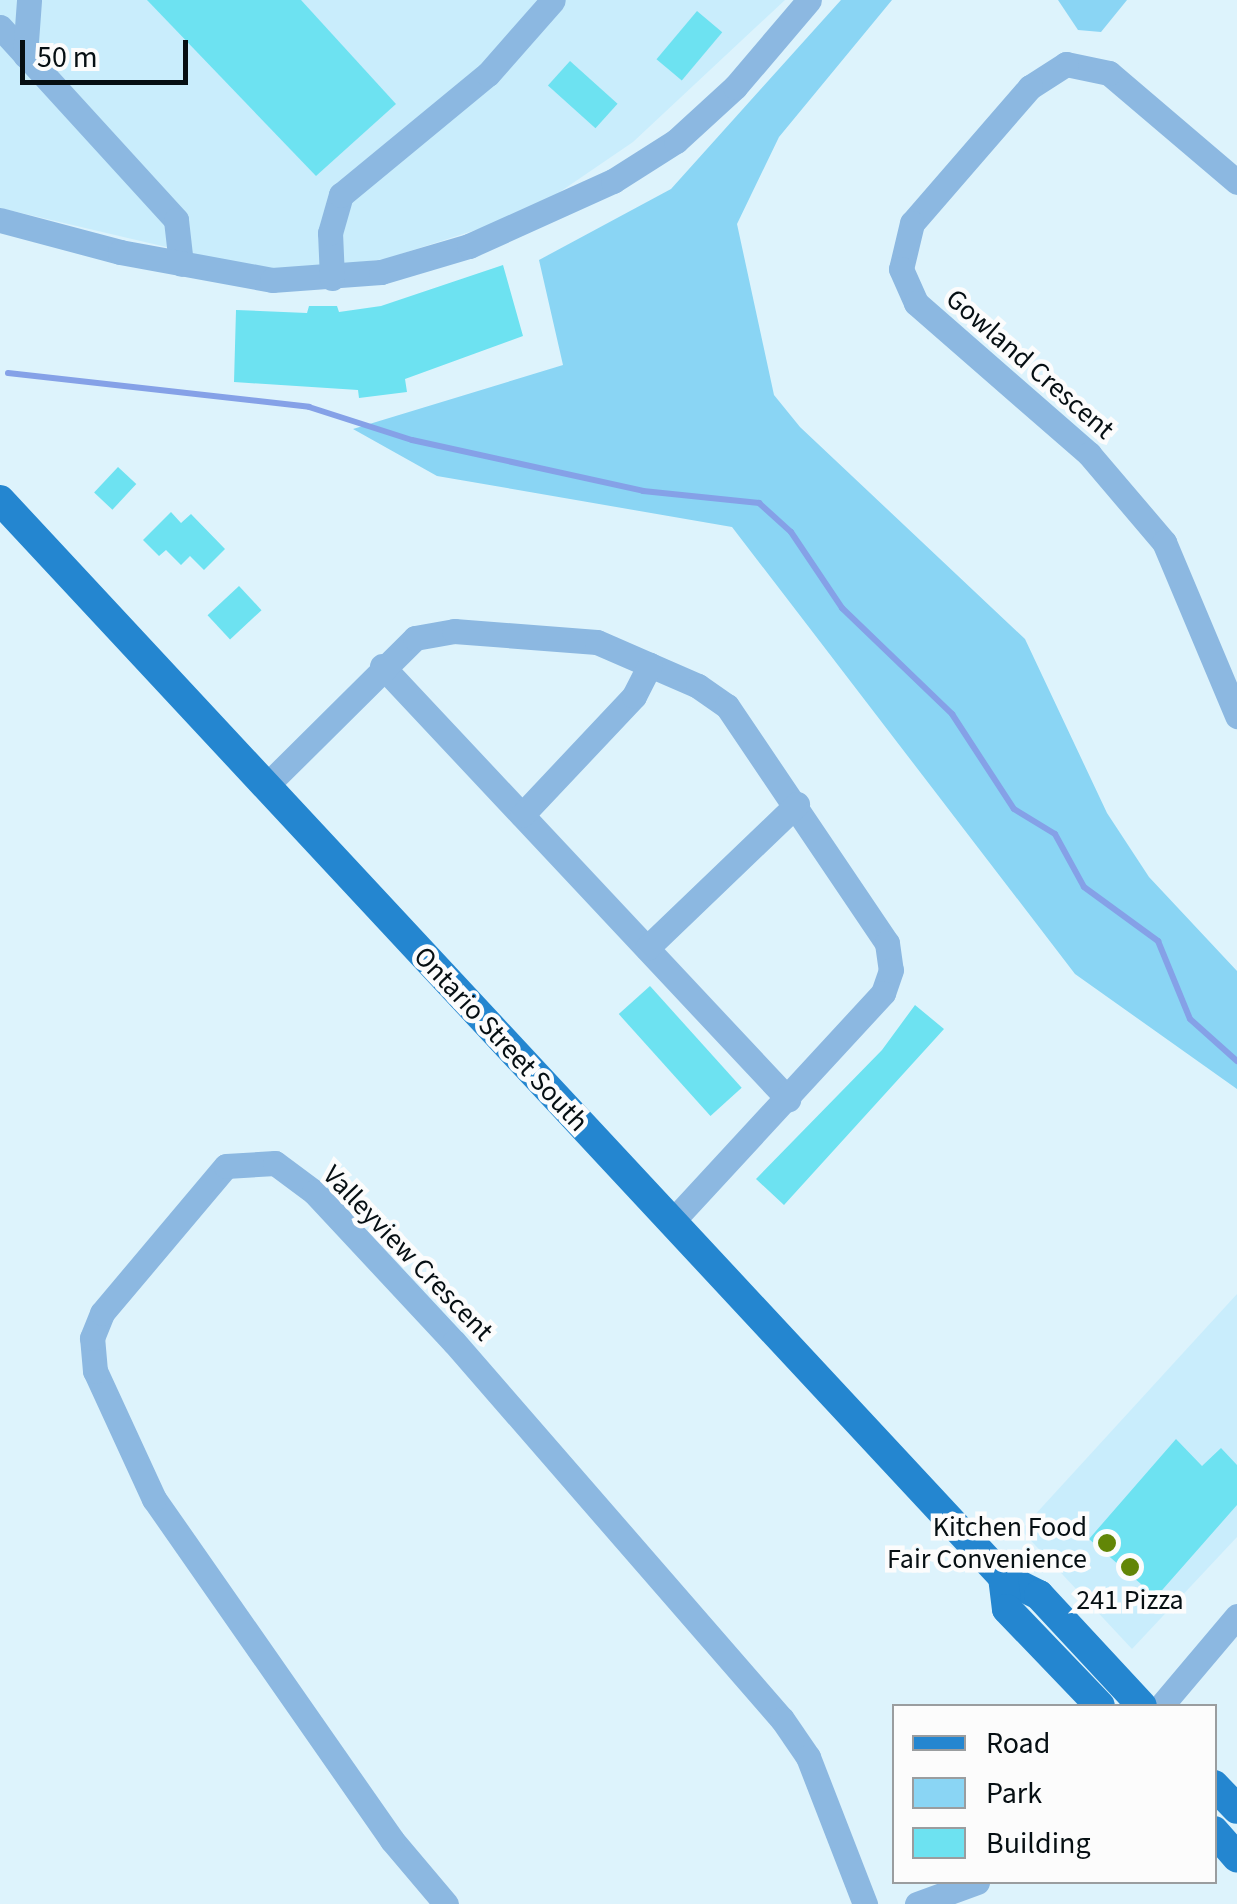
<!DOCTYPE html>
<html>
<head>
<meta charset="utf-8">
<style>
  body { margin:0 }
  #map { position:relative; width:1237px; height:1904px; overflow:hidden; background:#ddf3fc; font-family:"Source Sans 3",sans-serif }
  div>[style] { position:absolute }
  .built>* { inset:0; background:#c9edfc }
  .green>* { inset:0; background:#8ad5f4 }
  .stream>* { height:6px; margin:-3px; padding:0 3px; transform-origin:3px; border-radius:3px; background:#85a1e7 }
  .building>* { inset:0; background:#6de2f1; transform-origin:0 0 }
  .minor>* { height:25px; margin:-12.5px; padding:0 12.5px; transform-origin:12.5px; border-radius:12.5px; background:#8cb8e1 }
  .major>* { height:30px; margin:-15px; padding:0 15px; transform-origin:15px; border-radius:15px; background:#2486d0 }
  .dots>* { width:28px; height:28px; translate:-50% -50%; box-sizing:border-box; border:5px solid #fcfcfc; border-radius:50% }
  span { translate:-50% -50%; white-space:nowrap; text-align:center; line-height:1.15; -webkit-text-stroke:9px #fcfcfc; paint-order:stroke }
  .street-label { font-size:28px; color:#060f13 }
  .poi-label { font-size:28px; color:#060f13 }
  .right { translate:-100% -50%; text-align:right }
  .legend { position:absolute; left:892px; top:1704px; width:325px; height:180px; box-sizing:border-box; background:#fcfcfc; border:2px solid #9a9d9f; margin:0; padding:12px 18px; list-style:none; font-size:30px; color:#060f13 }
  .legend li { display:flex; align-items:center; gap:20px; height:50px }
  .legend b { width:50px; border:2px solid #9a9d9f }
  .scale { position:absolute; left:20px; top:40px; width:168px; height:45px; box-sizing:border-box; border:5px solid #060f13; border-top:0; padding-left:12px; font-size:30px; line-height:35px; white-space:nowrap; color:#060f13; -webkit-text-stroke:8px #fcfcfc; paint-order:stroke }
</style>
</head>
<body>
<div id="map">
  <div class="built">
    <div style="clip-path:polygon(0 0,785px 0,633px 142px,529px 213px,385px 259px,295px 270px,260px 269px,0 208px)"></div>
    <div style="clip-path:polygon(1237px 1294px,1237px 1537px,1132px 1649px,1021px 1530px)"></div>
  </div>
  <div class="green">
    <div style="clip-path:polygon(841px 0,892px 0,779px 137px,737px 224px,774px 395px,800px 427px,1025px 639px,1107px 813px,1149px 877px,1237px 971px,1237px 1089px,1075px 974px,732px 527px,437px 476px,353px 429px,563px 365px,539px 260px,671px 189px)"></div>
    <div style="clip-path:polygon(1058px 0,1127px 0,1101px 32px,1078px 30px)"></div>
  </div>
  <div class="stream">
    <div style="left:8px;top:373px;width:303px;rotate:6.4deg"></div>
    <div style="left:309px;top:407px;width:108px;rotate:17.8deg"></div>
    <div style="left:412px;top:440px;width:237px;rotate:12.4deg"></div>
    <div style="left:643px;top:491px;width:117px;rotate:5.9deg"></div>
    <div style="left:759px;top:503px;width:43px;rotate:42.2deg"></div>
    <div style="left:791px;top:532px;width:92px;rotate:56.1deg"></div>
    <div style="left:842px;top:608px;width:153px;rotate:43.9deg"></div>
    <div style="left:952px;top:714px;width:113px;rotate:56.9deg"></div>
    <div style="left:1014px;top:809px;width:48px;rotate:31.4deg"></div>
    <div style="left:1055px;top:834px;width:60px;rotate:61.3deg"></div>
    <div style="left:1084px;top:887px;width:92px;rotate:36.1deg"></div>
    <div style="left:1158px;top:941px;width:84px;rotate:67.7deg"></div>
    <div style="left:1190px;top:1019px;width:63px;rotate:41.8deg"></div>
  </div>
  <div class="building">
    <div style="clip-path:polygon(147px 0,301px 0,396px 104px,316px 176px)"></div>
    <div style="left:697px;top:11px;width:33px;height:63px;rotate:40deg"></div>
    <div style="left:570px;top:61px;width:64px;height:33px;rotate:42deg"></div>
    <div style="clip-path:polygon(503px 265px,523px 336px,405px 379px,407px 392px,359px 398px,358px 390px,234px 382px,236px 310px,307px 313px,309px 306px,337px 306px,339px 312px,381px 306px)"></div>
    <div style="left:118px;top:467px;width:25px;height:35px;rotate:43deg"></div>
    <div style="clip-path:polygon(171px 512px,181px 523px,191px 514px,225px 549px,204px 570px,190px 556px,181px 565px,166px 550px,159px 556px,143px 540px)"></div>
    <div style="left:239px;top:586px;width:33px;height:43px;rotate:47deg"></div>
    <div style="left:650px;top:986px;width:137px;height:42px;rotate:48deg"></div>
    <div style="clip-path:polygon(915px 1005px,944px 1029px,784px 1205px,756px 1179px,882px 1050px)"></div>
    <div style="clip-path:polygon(1176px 1439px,1202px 1466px,1221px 1448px,1237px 1465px,1237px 1505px,1156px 1597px,1089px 1539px)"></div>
  </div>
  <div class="minor">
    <div style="left:0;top:27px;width:261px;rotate:47.6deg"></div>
    <div style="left:176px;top:220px;width:44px;rotate:83.5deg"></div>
    <div style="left:25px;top:55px;width:55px;rotate:-85.8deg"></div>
    <div style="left:1237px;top:182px;width:168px;rotate:-139.6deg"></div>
    <div style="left:1109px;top:73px;width:44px;rotate:-168.2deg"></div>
    <div style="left:1066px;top:64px;width:43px;rotate:147.4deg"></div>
    <div style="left:1030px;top:87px;width:180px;rotate:130.9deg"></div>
    <div style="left:912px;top:223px;width:47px;rotate:103.4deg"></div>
    <div style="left:901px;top:269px;width:37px;rotate:66deg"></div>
    <div style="left:916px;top:303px;width:230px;rotate:41.1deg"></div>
    <div style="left:1089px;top:454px;width:116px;rotate:49.6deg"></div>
    <div style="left:1164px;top:542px;width:189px;rotate:67.2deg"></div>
    <div style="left:0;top:220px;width:124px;rotate:14.9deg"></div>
    <div style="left:120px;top:252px;width:155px;rotate:10.4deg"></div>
    <div style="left:272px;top:280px;width:109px;rotate:-4.2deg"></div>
    <div style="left:381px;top:272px;width:92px;rotate:-16.5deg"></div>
    <div style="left:469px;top:246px;width:158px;rotate:-24.3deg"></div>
    <div style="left:613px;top:181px;width:75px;rotate:-32.4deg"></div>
    <div style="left:676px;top:141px;width:80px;rotate:-42.5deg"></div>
    <div style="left:735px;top:87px;width:114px;rotate:-49.6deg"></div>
    <div style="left:332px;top:278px;width:45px;rotate:-92.5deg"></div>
    <div style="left:330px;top:233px;width:40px;rotate:-74deg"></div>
    <div style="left:341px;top:195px;width:190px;rotate:-39.5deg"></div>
    <div style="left:488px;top:74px;width:98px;rotate:-48.7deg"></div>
    <div style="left:382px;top:666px;width:594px;rotate:46.84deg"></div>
    <div style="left:266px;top:786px;width:210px;rotate:-44.8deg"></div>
    <div style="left:415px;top:638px;width:40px;rotate:-10deg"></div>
    <div style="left:454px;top:631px;width:143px;rotate:4.4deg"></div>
    <div style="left:597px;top:642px;width:110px;rotate:23.5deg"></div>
    <div style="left:698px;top:686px;width:35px;rotate:35deg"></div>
    <div style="left:727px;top:706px;width:286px;rotate:56deg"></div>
    <div style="left:887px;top:943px;width:27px;rotate:82deg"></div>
    <div style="left:891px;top:970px;width:24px;rotate:109deg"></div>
    <div style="left:883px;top:993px;width:311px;rotate:132.7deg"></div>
    <div style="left:522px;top:815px;width:163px;rotate:-46.7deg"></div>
    <div style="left:634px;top:696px;width:35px;rotate:-63deg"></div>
    <div style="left:647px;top:948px;width:208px;rotate:-43.8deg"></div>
    <div style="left:1161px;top:1706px;width:118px;rotate:-49.8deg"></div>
    <div style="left:446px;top:1904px;width:84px;rotate:-130.2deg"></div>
    <div style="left:392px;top:1840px;width:416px;rotate:-124.9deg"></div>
    <div style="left:154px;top:1499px;width:141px;rotate:-114.7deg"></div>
    <div style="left:95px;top:1371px;width:33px;rotate:-95deg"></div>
    <div style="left:92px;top:1338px;width:27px;rotate:-68deg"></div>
    <div style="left:102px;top:1313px;width:192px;rotate:-49.9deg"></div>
    <div style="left:226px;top:1166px;width:49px;rotate:-3.5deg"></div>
    <div style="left:275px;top:1163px;width:49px;rotate:36.6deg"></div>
    <div style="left:314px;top:1192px;width:205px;rotate:47deg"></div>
    <div style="left:454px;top:1342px;width:500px;rotate:49deg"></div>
    <div style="left:782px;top:1719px;width:46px;rotate:55.6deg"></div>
    <div style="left:808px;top:1757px;width:158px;rotate:68.8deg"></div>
    <div style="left:917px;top:1904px;width:64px;rotate:-20.1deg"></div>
  </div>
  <div class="major">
    <div style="left:0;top:500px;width:1472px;rotate:47.04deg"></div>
    <div style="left:1003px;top:1577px;width:40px;rotate:26.6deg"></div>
    <div style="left:1039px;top:1595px;width:151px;rotate:47.1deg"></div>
    <div style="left:1003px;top:1577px;width:32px;rotate:83deg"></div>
    <div style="left:1007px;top:1609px;width:134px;rotate:46.2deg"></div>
    <div style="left:1214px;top:1785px;width:33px;rotate:46deg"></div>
    <div style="left:1214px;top:1831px;width:35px;rotate:49deg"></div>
  </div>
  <div class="dots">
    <div style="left:1107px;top:1543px;background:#628607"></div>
    <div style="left:1130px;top:1567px;background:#628607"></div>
  </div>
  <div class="street-label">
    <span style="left:1030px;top:364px;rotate:41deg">Gowland Crescent</span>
    <span style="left:501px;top:1039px;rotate:47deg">Ontario Street South</span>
    <span style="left:408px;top:1253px;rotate:46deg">Valleyview Crescent</span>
  </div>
  <div class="poi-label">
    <span class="right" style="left:1087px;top:1543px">Kitchen Food<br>Fair Convenience</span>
    <span style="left:1130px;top:1600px">241 Pizza</span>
  </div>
  <ul class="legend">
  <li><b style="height:12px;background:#2486d0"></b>Road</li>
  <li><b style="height:28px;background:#8ad5f4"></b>Park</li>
  <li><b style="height:28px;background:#6de2f1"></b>Building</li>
  </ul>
  <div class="scale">50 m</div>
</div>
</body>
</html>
